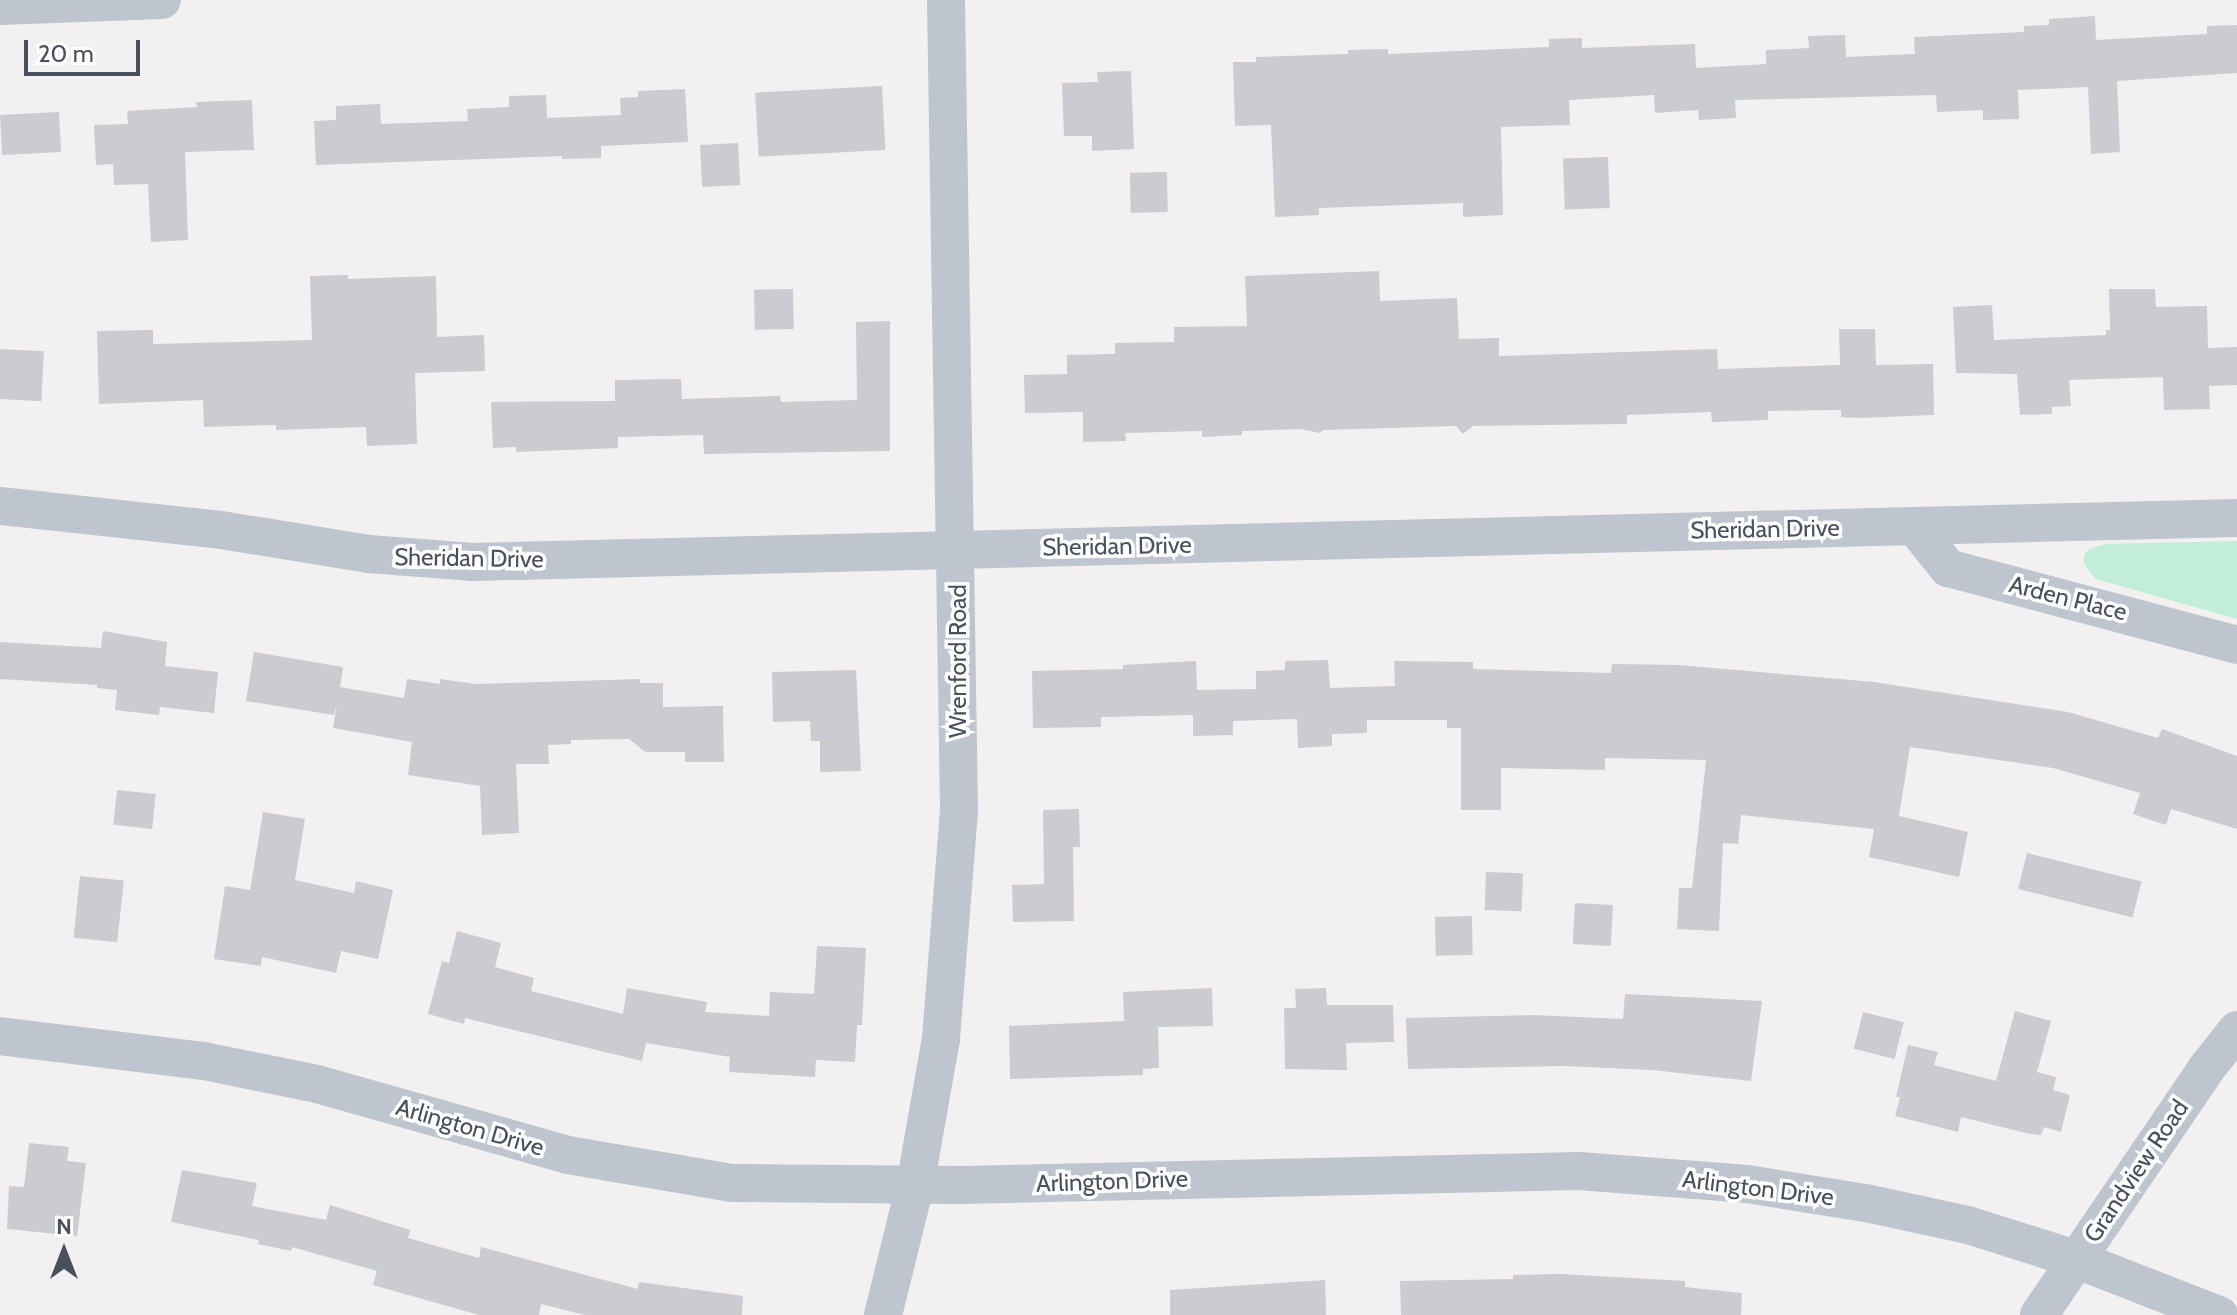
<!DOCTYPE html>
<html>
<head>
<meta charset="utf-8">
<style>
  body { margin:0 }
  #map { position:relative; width:2237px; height:1315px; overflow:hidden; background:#f2f0f0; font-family:Cabin,sans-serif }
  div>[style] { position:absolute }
  .green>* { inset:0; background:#c2edd9 }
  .building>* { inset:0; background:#caccd2; transform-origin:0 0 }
  .minor>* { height:38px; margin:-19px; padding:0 19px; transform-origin:19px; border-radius:19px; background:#bfc5ce }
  span { translate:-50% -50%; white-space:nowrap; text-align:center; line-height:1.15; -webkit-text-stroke:7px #fff; paint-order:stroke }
  .street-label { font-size:24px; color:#49505c }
  .north { position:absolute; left:24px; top:1211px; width:80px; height:80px; -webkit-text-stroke:6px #fff; paint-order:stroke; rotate:0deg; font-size:22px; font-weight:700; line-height:32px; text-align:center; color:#49505c }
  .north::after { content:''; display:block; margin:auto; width:28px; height:36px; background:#49505c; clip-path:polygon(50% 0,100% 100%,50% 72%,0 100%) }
  .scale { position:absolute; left:24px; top:40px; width:116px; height:36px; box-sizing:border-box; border:4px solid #49505c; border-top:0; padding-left:10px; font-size:24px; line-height:28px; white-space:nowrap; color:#49505c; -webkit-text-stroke:6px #fff; paint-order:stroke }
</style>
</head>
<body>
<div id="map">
  <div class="green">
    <div style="clip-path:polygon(2237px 541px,2237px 619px,2096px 579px,2084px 564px,2084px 555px,2090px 549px,2105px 544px)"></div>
  </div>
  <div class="building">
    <div style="clip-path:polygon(2095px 16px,2096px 40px,2207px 34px,2207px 26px,2237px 25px,2237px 73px,2117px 81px,2120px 152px,2091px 154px,2088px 87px,2018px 90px,2019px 119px,1983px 120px,1983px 110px,1937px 112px,1936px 95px,1735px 100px,1736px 118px,1699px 120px,1698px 110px,1655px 113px,1654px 95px,1569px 100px,1570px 125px,1501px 127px,1503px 215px,1463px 217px,1463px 203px,1319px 208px,1319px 215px,1275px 217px,1271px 125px,1235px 126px,1233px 62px,1256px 62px,1256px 57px,1348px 54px,1348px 50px,1388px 49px,1388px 54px,1549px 47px,1549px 39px,1582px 38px,1582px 48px,1695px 44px,1696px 68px,1766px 64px,1766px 50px,1809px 48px,1808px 36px,1845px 35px,1846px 57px,1915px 54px,1914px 37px,2024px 32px,2024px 26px,2049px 25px,2049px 19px)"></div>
    <div style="clip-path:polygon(1131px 71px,1134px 149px,1092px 151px,1092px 136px,1064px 136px,1062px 83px,1098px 82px,1097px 72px)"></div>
    <div style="left:882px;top:86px;width:64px;height:127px;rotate:87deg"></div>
    <div style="clip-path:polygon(685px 89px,688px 142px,601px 146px,601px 158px,562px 159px,562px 156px,316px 165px,314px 121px,336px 120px,336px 106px,380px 104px,381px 124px,468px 121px,467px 109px,509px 107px,509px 96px,546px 95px,547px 118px,621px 115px,620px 98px,638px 97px,638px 91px)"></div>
    <div style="clip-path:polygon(252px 100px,254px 150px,185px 152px,188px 240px,151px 242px,148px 184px,114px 185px,113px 164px,96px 165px,94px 125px,128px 124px,127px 111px,197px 107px,196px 102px)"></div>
    <div style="left:59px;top:112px;width:40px;height:59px;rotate:87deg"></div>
    <div style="left:738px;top:143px;width:42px;height:38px;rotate:87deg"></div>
    <div style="left:1608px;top:157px;width:51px;height:45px;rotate:88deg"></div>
    <div style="left:1167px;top:172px;width:40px;height:37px;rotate:89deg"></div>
    <div style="clip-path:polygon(1379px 271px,1380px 301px,1457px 298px,1459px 339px,1499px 338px,1499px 356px,1717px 349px,1718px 369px,1840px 365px,1839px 329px,1875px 329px,1876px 365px,1933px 364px,1934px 415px,1859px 418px,1841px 417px,1841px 410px,1768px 411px,1768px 420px,1712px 422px,1711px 412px,1627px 415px,1627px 424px,1473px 426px,1463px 434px,1456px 426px,1323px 430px,1320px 433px,1301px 429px,1242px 431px,1242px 435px,1202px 437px,1202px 431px,1125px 433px,1126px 441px,1083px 442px,1083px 412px,1025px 413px,1024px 375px,1067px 374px,1067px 355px,1115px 354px,1115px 343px,1174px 342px,1174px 327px,1247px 326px,1245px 276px)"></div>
    <div style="clip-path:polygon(348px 275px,348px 279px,436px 276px,437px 337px,484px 335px,485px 371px,415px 373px,417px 444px,367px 446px,366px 427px,276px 430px,276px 425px,204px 427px,203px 400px,99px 404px,97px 331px,153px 330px,153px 344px,312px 340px,310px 276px)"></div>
    <div style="left:793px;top:289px;width:40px;height:39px;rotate:89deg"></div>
    <div style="clip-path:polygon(2109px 289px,2155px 289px,2156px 307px,2207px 306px,2208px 348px,2237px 347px,2237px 385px,2209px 386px,2210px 409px,2164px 410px,2163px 377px,2069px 380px,2071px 406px,2052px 407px,2052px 414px,2020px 415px,2017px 374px,1956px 373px,1953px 307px,1992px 305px,1994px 340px,2106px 335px,2106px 330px,2110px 330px)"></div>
    <div style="clip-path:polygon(890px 321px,890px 451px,704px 454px,703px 435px,618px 437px,618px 448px,516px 452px,516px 447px,493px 448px,491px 402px,615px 401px,615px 380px,681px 379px,682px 399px,780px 396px,781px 402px,857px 400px,856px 322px)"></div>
    <div style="left:0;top:349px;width:44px;height:50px;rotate:3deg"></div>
    <div style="clip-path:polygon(103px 631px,167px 642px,165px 666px,218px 672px,214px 713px,160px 707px,159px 715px,115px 710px,117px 690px,97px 688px,97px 685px,0 679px,0 642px,101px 648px)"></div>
    <div style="clip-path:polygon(254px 652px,343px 667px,340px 687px,404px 698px,407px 679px,440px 684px,440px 679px,476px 684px,640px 679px,640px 683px,663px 683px,663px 707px,723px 706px,724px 762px,685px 762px,685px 752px,645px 752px,629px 739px,571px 740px,571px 744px,548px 745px,549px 764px,516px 764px,519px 833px,482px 835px,480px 786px,408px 775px,412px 742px,333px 728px,337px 703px,334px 715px,246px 701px)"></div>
    <div style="clip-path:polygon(1328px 660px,1330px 688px,1395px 686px,1394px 661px,1473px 662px,1473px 669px,1611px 673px,1612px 664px,1678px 665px,1874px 682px,2068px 712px,2158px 738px,2162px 729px,2237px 756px,2237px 829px,2171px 809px,2166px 825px,2133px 814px,2140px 793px,2053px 768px,1910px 747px,1899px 816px,1968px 832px,1959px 877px,1869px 857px,1874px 829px,1741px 815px,1738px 844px,1723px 843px,1719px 931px,1677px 929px,1679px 888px,1692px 888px,1706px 760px,1605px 758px,1605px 770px,1501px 768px,1501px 810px,1461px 810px,1461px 728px,1447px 728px,1447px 720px,1367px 720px,1367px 733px,1332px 734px,1332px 746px,1298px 748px,1297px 719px,1233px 721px,1233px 735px,1193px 736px,1193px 715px,1101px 717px,1101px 727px,1033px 728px,1032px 671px,1123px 669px,1123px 665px,1196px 661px,1197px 690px,1256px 689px,1256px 671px,1285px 670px,1285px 661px)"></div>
    <div style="clip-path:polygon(856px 670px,861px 771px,820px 772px,820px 741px,811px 741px,810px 721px,773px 722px,772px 672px)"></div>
    <div style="left:117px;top:790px;width:39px;height:35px;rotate:6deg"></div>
    <div style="clip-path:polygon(1079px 809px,1080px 847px,1073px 847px,1074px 921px,1013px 922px,1012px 885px,1044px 884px,1043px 810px)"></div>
    <div style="clip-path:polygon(263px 812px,305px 819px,295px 880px,354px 893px,356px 881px,393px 890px,378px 959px,341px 951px,336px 973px,262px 957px,261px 966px,214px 959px,225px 886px,250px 890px)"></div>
    <div style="left:2027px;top:853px;width:118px;height:37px;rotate:14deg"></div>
    <div style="left:1486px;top:872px;width:37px;height:38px;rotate:2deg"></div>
    <div style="left:80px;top:876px;width:44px;height:62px;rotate:6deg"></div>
    <div style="left:1575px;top:903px;width:38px;height:41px;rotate:3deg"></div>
    <div style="left:1472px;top:916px;width:39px;height:37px;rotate:89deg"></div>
    <div style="clip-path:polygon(457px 931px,501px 943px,495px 967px,534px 978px,531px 991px,623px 1014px,627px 988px,707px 1002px,705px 1012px,769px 1016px,770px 992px,814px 994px,817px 946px,866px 948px,862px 1025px,857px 1025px,855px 1062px,816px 1060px,815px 1077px,729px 1072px,730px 1057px,646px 1043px,642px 1061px,465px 1018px,464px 1024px,428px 1014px,442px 961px,449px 963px)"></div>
    <div style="clip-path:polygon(1212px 988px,1213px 1026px,1158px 1027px,1159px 1068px,1143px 1069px,1143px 1075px,1010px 1079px,1009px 1026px,1124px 1021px,1123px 992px)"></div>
    <div style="clip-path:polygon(1326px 988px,1327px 1005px,1393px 1005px,1394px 1042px,1346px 1043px,1347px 1070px,1285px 1069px,1284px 1008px,1296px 1008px,1295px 989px)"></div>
    <div style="clip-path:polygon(1625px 994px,1762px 1001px,1751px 1081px,1652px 1070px,1563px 1066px,1408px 1069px,1406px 1018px,1532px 1015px,1623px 1019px)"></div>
    <div style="clip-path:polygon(2015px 1011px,2051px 1021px,2037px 1072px,2056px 1077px,2053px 1090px,2070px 1095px,2061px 1132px,2044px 1127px,2041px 1135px,2030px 1134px,1961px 1117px,1958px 1132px,1895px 1116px,1900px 1097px,1896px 1097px,1908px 1045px,1938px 1052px,1934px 1065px,1996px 1081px)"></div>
    <div style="left:1863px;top:1012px;width:42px;height:38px;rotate:14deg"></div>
    <div style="clip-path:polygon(29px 1143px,69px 1147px,67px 1161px,86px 1163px,77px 1236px,7px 1229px,9px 1186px,24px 1187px)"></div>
    <div style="clip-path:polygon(182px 1170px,257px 1183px,252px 1206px,326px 1220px,330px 1205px,410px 1230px,408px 1238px,479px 1258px,481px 1247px,638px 1289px,639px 1282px,743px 1296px,742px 1315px,585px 1315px,541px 1304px,539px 1315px,479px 1315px,373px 1285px,377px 1271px,292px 1247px,291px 1251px,258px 1244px,259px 1240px,171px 1222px)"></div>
    <div style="clip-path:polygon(1561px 1274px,1685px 1281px,1685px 1287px,1742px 1293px,1741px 1315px,1401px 1315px,1400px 1281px,1513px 1279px,1513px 1275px)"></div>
    <div style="clip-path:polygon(1325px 1280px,1326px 1315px,1170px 1315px,1170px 1290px)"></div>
  </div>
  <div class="minor">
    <div style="left:0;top:6px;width:162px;rotate:-2.1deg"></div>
    <div style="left:0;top:506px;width:222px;rotate:6.2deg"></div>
    <div style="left:221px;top:530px;width:150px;rotate:9.2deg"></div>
    <div style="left:369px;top:554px;width:104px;rotate:4.4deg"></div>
    <div style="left:473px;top:562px;width:1765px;rotate:-1.43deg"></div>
    <div style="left:1915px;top:527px;width:53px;rotate:51.2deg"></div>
    <div style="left:1948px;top:568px;width:299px;rotate:14.9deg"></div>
    <div style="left:0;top:1036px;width:206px;rotate:7deg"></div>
    <div style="left:204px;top:1061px;width:115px;rotate:11.5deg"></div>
    <div style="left:317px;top:1084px;width:261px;rotate:15.8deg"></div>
    <div style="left:568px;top:1155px;width:166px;rotate:9.7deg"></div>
    <div style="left:732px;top:1183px;width:230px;rotate:0.5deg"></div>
    <div style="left:962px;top:1185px;width:617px;rotate:-1.3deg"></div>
    <div style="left:1579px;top:1171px;width:169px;rotate:4.4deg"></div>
    <div style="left:1747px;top:1184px;width:121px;rotate:9.1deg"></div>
    <div style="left:1866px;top:1203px;width:104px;rotate:12.2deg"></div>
    <div style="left:1968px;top:1225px;width:112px;rotate:17.6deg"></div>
    <div style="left:2075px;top:1259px;width:155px;rotate:21.3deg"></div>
    <div style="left:883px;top:1315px;width:133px;rotate:-76.1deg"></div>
    <div style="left:915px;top:1186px;width:149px;rotate:-80deg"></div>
    <div style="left:941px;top:1039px;width:230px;rotate:-85.5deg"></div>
    <div style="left:959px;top:810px;width:810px;rotate:-90.92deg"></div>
    <div style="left:2039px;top:1315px;width:297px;rotate:-55.8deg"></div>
    <div style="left:2206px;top:1069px;width:50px;rotate:-51.5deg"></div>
  </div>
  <div class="street-label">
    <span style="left:1765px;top:529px;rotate:-1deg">Sheridan Drive</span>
    <span style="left:1117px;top:546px;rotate:-1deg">Sheridan Drive</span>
    <span style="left:469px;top:558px;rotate:1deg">Sheridan Drive</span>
    <span style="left:2068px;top:598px;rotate:14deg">Arden Place</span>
    <span style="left:958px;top:661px;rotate:-90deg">Wrenford Road</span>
    <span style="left:470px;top:1127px;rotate:16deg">Arlington Drive</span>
    <span style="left:2136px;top:1171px;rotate:-56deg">Grandview Road</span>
    <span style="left:1112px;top:1181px;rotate:-2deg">Arlington Drive</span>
    <span style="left:1758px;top:1188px;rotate:7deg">Arlington Drive</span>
  </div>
  <div class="north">N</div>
  <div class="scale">20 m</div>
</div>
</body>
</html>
